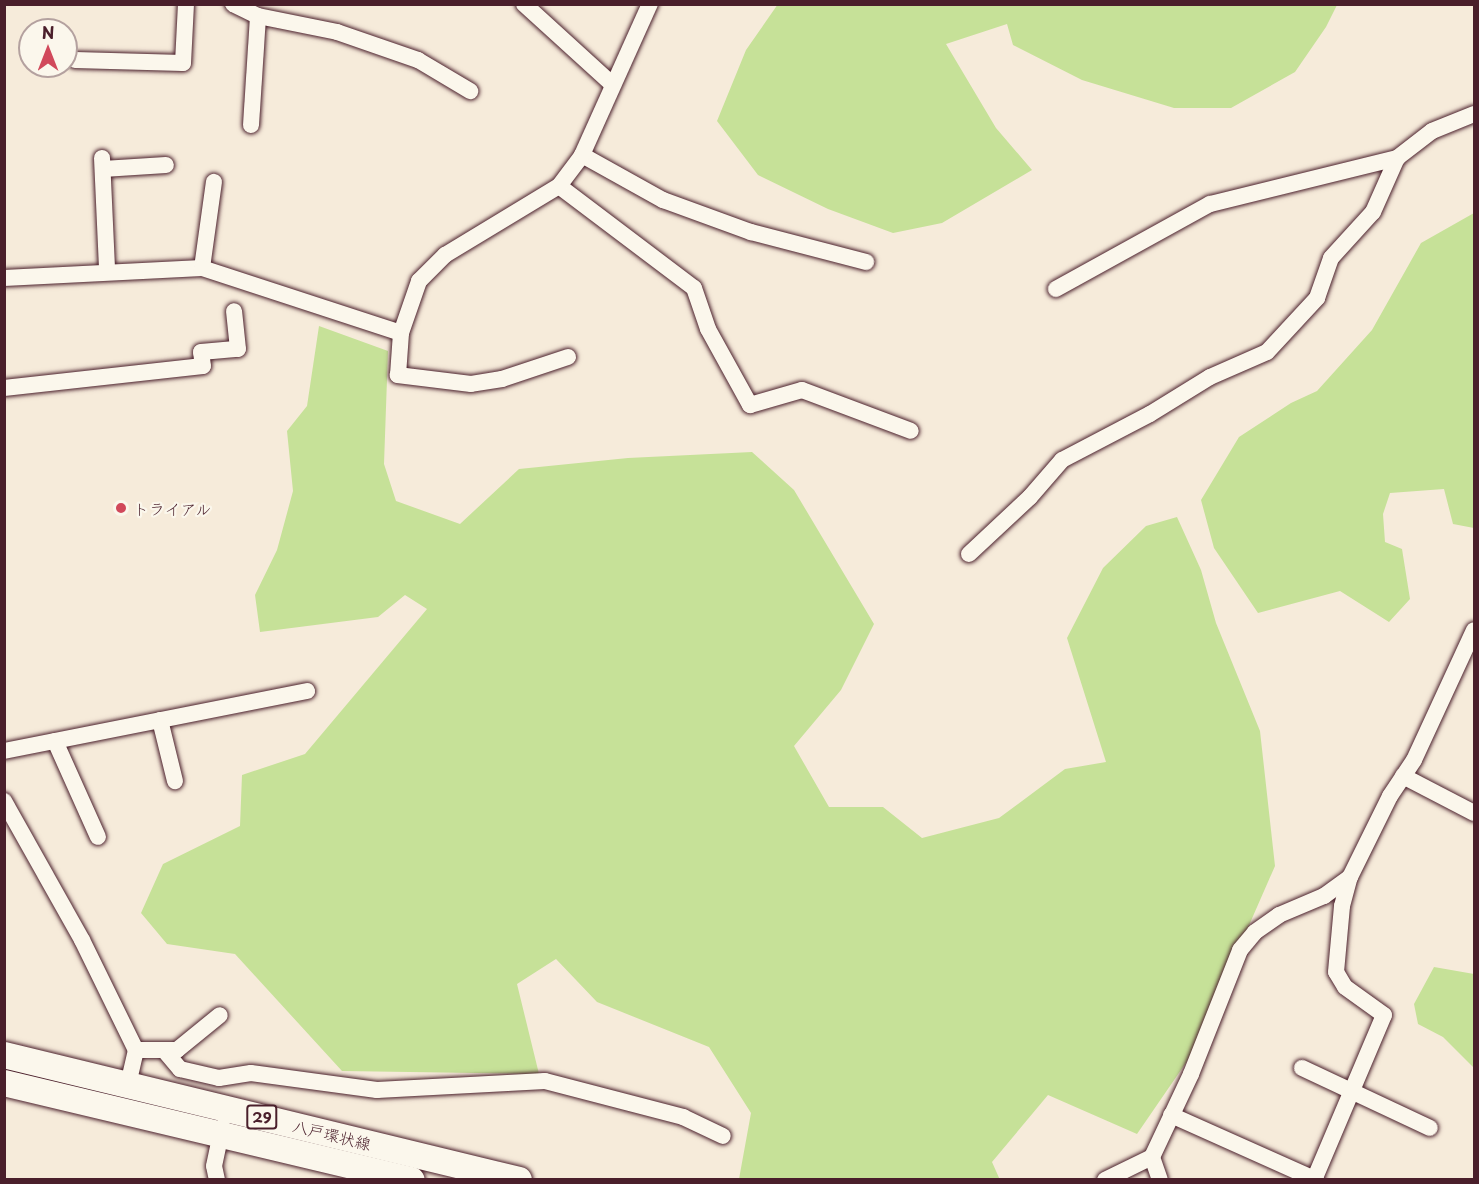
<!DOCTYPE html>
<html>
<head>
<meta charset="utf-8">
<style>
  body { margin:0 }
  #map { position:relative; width:1479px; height:1184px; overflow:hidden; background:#f6ebda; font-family:"Playpen Sans","Klee One",sans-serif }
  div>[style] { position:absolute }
  .green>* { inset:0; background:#c6e198 }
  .roads { filter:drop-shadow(0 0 2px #4a1f2b) drop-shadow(0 0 2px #4a1f2b) }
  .minor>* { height:16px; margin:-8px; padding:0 8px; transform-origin:8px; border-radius:8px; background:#fbf7ec }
  .primary>* { height:26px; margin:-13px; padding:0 13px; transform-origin:13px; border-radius:13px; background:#fbf7ec }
  .dots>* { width:16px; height:16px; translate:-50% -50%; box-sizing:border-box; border:3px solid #fbf7ec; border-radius:50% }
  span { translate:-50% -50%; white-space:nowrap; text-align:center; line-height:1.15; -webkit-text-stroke:4.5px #fbf7ec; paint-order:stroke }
  .shield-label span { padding:2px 4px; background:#fbf7ec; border:2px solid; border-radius:4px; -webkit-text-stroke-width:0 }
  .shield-label { font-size:15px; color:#4a1f2b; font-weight:700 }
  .poi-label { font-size:16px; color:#4a1f2b }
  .left { translate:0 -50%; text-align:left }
  .street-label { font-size:16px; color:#4a1f2b }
  .frame { position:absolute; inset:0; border:6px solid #4a1f2b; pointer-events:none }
  .north { position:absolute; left:18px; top:18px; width:60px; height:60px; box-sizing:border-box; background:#fbf7ec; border:2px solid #b4a19f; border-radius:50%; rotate:0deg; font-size:16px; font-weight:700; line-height:24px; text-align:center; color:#4a1f2b }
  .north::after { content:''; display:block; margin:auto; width:21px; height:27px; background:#d1495b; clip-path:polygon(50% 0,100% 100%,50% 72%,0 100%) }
</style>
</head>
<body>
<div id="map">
  <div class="green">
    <div style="clip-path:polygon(778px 4px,1337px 4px,1337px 5px,1326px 27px,1295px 72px,1231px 108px,1174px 108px,1082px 80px,1013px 45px,1007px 24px,946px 44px,996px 128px,1032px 170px,942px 223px,893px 233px,828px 209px,758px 175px,717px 121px,746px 50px)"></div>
    <div style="clip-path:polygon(1474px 213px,1474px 528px,1453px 524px,1444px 489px,1390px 493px,1383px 514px,1385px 542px,1402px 549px,1410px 599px,1389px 622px,1340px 591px,1258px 613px,1214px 548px,1201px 500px,1239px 437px,1291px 403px,1317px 391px,1372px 330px,1421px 243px)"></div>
    <div style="clip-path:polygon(319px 326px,388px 351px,384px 464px,396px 501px,460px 524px,519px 469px,628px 458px,752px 452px,794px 490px,874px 624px,841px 690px,794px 746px,829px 807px,883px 807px,922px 838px,999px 818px,1065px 769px,1106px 762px,1067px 638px,1103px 568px,1146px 526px,1177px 517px,1201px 570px,1216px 623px,1260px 731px,1275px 866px,1194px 1051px,1137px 1134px,1048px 1095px,992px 1162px,1000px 1180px,739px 1179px,751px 1113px,709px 1047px,597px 1002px,556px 959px,517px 984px,539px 1074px,342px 1071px,235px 954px,167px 944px,141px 913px,163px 864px,240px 826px,242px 775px,305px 754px,427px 609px,405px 595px,378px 617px,260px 632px,255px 595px,277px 550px,293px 491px,287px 431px,307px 406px)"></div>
    <div style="clip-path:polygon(1434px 967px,1474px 974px,1474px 1068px,1443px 1037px,1418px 1024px,1414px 1004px)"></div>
  </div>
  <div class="roads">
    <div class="minor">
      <div style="left:233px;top:4px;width:28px;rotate:26deg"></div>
      <div style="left:258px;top:16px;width:81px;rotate:11.4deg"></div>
      <div style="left:337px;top:32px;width:86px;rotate:19.1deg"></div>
      <div style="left:418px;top:60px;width:61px;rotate:30.8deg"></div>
      <div style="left:524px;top:4px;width:119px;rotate:42.3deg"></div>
      <div style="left:75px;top:60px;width:108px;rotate:1.6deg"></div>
      <div style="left:183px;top:63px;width:59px;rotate:-87.1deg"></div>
      <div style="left:251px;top:125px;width:109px;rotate:-86.3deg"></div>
      <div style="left:582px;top:155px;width:93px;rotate:29.1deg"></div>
      <div style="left:663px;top:200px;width:94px;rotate:20deg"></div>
      <div style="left:751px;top:232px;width:119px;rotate:14.6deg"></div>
      <div style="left:102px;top:158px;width:112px;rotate:87.4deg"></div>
      <div style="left:103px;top:169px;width:63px;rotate:-3.6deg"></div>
      <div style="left:559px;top:186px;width:169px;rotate:37.1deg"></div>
      <div style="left:694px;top:288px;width:43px;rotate:71.1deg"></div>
      <div style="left:708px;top:329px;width:87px;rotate:61.1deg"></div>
      <div style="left:750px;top:405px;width:54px;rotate:-16.1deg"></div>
      <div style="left:802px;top:390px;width:116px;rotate:20.6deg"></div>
      <div style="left:202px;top:268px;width:87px;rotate:-82.1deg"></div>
      <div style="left:4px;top:278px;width:198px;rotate:-2.9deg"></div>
      <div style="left:202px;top:268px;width:209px;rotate:18.1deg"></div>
      <div style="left:1056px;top:289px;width:176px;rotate:-28.9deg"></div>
      <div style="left:1210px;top:204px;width:193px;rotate:-13.8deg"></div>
      <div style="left:568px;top:357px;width:70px;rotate:161.6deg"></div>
      <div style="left:502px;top:379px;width:31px;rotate:171deg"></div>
      <div style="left:471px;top:384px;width:74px;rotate:-173deg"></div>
      <div style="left:398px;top:375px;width:42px;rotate:-85.9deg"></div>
      <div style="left:401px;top:333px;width:55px;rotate:-70.9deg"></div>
      <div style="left:419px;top:281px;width:37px;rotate:-45deg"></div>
      <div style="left:445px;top:255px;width:133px;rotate:-31.2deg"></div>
      <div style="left:559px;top:186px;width:39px;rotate:-53deg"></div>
      <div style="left:582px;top:155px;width:166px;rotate:-65.8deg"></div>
      <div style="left:4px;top:388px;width:200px;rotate:-6.3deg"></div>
      <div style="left:203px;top:366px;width:14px;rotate:-98deg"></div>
      <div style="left:201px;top:352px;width:37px;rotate:-5deg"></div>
      <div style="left:238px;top:349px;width:38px;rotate:-96deg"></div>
      <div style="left:969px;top:554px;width:83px;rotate:-43.1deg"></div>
      <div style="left:1030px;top:497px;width:49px;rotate:-49.1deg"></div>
      <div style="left:1062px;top:460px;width:99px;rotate:-27.6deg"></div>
      <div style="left:1150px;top:414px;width:70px;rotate:-31.7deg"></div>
      <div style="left:1210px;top:377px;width:62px;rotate:-23.7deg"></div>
      <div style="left:1267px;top:352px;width:74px;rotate:-47.2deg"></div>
      <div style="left:1317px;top:298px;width:42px;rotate:-70.7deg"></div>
      <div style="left:1331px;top:258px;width:62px;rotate:-47.6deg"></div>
      <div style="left:1373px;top:212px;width:59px;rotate:-66deg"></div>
      <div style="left:1397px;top:158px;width:44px;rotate:-37.6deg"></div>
      <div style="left:1432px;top:131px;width:45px;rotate:-22deg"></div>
      <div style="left:160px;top:720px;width:63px;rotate:76.2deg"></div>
      <div style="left:55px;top:741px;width:105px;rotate:65.9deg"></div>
      <div style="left:4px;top:751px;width:309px;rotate:-11.2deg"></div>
      <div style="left:1403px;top:776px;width:80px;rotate:27.5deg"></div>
      <div style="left:4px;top:801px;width:159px;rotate:60.7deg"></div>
      <div style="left:82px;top:940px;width:123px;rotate:63.9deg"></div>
      <div style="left:136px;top:1050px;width:35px;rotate:103deg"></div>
      <div style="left:136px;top:1050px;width:41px"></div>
      <div style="left:177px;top:1050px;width:55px;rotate:-39.1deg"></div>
      <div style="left:164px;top:1050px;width:25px;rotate:50deg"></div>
      <div style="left:180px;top:1069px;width:40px;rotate:13deg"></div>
      <div style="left:219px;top:1078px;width:32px;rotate:-9deg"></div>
      <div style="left:251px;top:1073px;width:127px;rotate:7.7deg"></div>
      <div style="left:377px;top:1090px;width:168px;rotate:-3.1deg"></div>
      <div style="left:545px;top:1081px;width:143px;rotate:14.6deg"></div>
      <div style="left:683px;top:1117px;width:44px;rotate:25.4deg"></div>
      <div style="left:1302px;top:1068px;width:141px;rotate:25.1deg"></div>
      <div style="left:1171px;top:1115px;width:159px;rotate:24.1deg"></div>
      <div style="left:1152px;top:1157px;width:24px;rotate:71deg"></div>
      <div style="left:217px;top:1180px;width:14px;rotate:-102deg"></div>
      <div style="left:214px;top:1166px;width:40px;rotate:-78deg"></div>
      <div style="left:1105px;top:1180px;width:52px;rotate:-26.1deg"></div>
      <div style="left:1152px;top:1157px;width:92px;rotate:-64.8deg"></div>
      <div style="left:1191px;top:1074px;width:133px;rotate:-68.4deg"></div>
      <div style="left:1240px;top:950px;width:23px;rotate:-50deg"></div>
      <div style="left:1255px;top:932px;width:29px;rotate:-35deg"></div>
      <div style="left:1279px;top:915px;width:49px;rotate:-22.9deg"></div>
      <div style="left:1324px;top:896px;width:32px;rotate:-36deg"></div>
      <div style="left:1314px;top:1180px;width:179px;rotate:-67deg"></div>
      <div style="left:1384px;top:1015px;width:48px;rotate:-144.3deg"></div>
      <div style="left:1345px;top:987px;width:17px;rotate:-121deg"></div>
      <div style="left:1336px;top:972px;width:66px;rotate:-84.8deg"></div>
      <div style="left:1342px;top:906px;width:30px;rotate:-75deg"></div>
      <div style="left:1350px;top:877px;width:90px;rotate:-63.7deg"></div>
      <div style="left:1390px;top:796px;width:43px;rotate:-56.3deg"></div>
      <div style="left:1414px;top:760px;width:143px;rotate:-65.2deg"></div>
    </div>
    <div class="primary">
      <div style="left:4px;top:1055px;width:530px;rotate:13.64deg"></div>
      <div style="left:4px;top:1083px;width:419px;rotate:13.4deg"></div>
    </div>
  </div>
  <div class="dots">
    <div style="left:121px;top:508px;background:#d1495b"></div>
  </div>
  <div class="shield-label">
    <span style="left:262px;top:1117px">29</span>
  </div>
  <div class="poi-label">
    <span class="left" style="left:133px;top:508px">トライアル</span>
  </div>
  <div class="street-label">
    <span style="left:332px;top:1134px;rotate:14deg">八戸環状線</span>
  </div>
  <div class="frame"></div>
  <div class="north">N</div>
</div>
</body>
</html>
